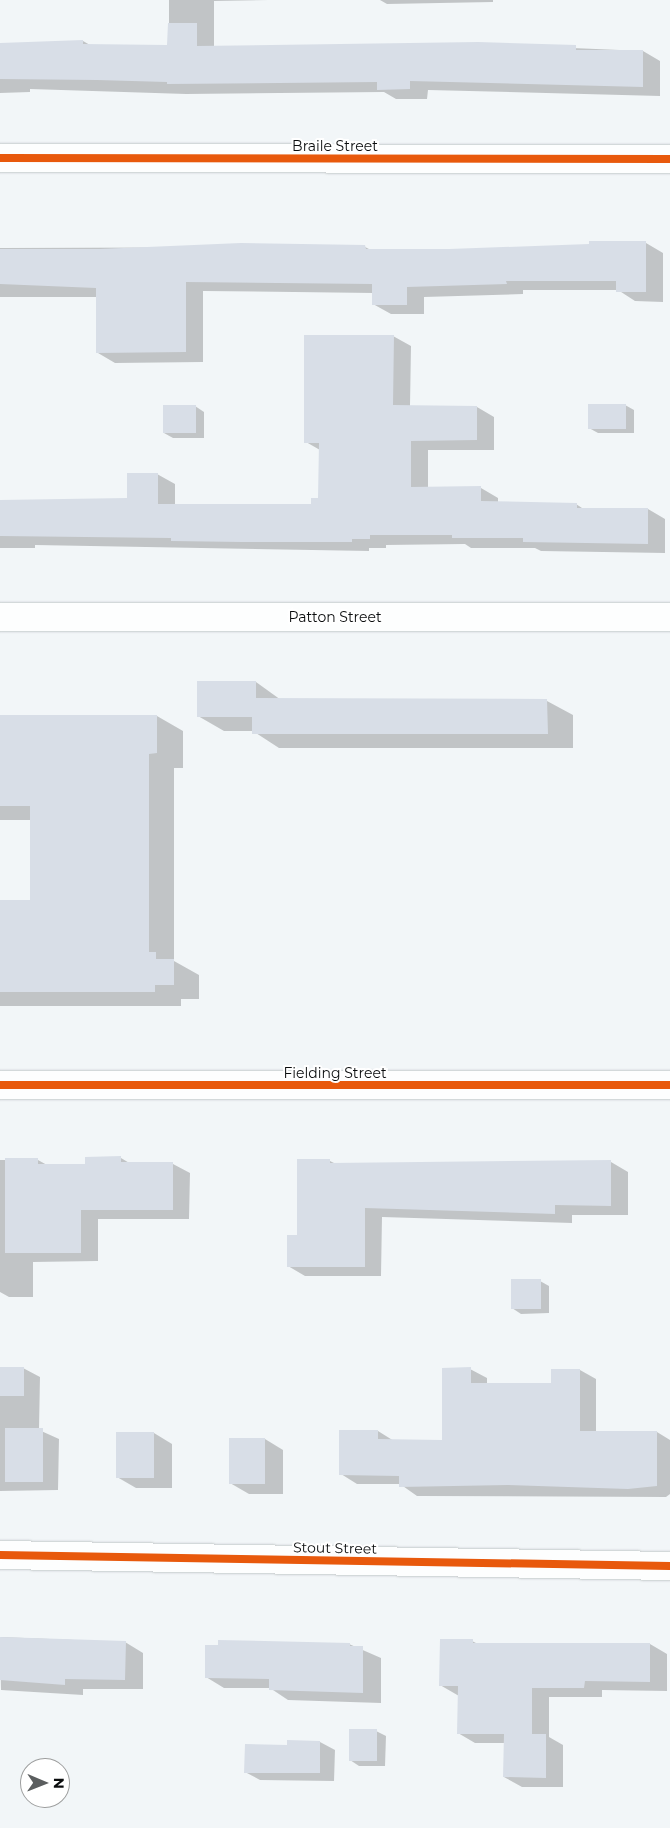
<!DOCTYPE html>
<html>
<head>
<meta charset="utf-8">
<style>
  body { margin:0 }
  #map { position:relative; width:670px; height:1828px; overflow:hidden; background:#f2f6f8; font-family:Montserrat,sans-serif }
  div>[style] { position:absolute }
  .shadow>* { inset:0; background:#0003 }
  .building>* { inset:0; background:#d8dee7; transform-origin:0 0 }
  .roads { filter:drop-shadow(0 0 1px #c4c8c9) drop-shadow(0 0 1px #c4c8c9) }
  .minor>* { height:28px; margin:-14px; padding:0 14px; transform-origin:14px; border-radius:14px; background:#fdfefe }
  .cycleway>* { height:8px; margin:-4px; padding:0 4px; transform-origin:4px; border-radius:4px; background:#e8590c }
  span { translate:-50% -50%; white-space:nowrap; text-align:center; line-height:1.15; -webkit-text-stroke:4px #fff; paint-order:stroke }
  .street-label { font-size:14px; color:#0a0c0d }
  .north { position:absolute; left:20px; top:1758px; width:50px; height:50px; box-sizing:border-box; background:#fff; border:1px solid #9d9e9e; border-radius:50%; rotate:91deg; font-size:14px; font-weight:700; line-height:20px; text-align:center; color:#0a0c0d }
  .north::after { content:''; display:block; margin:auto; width:18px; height:22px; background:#5b5e5f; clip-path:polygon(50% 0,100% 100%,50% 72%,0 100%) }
</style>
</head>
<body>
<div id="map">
  <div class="shadow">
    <div style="clip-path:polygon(169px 0,269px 0,214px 1px,214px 47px,478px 44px,643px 51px,660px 61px,660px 96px,428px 90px,427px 99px,396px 99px,384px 92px,186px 94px,30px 89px,30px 92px,0 93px,0 48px,83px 41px,90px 45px,169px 46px)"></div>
    <div style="clip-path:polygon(380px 0,493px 0,493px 2px,387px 4px)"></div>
    <div style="clip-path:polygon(646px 243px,663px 253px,663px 302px,635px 301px,618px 290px,523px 290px,523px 294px,424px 297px,424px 314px,391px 314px,373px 304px,373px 293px,203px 291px,203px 362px,115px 363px,98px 353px,98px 297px,0 297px,0 248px,365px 247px,371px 250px,449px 250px)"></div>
    <div style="clip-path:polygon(393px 336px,411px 346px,410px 406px,477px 407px,494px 417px,494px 450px,428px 450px,428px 488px,481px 488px,498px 498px,498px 503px,576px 504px,585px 510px,648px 509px,665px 519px,665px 553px,541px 551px,535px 548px,471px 548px,465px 544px,386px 545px,386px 548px,369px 548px,369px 551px,35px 545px,35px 548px,0 548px,0 501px,128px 499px,157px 474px,175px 484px,175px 505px,312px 506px,319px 500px,320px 450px,306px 442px)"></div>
    <div style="clip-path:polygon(625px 405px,634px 410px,634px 433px,598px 433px,589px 428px)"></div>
    <div style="clip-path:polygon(195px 406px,204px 412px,204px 438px,173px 438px,164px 433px)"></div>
    <div style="clip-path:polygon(256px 682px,281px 700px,547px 701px,573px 715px,573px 748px,279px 748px,253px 731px,224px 731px,198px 716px)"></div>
    <div style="clip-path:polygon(157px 716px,183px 731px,183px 768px,174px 768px,174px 961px,199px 975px,199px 999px,181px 999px,181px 1006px,0 1006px,0 901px,32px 901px,31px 820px,0 820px,0 717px)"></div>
    <div style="clip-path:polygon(121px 1158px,131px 1164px,173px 1164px,190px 1173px,189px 1219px,98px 1219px,98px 1261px,33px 1262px,33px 1297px,9px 1297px,0 1292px,0 1160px,38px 1160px,47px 1165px,86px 1166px)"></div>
    <div style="clip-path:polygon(330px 1161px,336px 1164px,611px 1162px,628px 1172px,628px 1215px,572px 1215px,572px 1223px,382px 1217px,381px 1276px,305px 1276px,288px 1266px)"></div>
    <div style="clip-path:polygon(540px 1281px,549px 1286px,549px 1313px,521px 1314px,512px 1308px)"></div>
    <div style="clip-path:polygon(0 1368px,23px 1368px,40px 1377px,39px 1430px,59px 1439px,58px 1490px,0 1491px)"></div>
    <div style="clip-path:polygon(470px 1369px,487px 1378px,487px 1384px,552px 1384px,552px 1370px,580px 1370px,596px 1379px,596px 1433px,657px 1432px,670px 1440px,670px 1494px,666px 1497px,417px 1496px,400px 1484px,357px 1484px,341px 1474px,378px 1431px,394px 1441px,443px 1441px)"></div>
    <div style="clip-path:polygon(154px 1433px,172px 1444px,172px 1488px,136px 1488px,117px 1477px)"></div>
    <div style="clip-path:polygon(265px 1439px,283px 1450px,283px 1494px,249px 1494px,230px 1483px)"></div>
    <div style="clip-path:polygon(0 1637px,125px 1642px,143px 1653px,143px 1689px,83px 1689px,83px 1695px,1px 1690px)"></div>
    <div style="clip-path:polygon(472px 1641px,478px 1644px,650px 1644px,667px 1654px,667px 1691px,602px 1690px,602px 1697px,549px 1697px,549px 1737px,563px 1745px,563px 1787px,522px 1787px,504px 1777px,505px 1743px,475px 1743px,458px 1733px,459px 1696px,440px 1685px)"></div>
    <div style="clip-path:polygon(349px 1644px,381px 1658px,381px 1703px,288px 1700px,270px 1688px,224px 1688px,206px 1677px,220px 1646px)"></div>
    <div style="clip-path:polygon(376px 1731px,386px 1736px,385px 1766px,359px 1766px,350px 1760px)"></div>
    <div style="clip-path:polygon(320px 1742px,335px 1750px,334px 1781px,260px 1780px,245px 1772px,289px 1746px)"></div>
  </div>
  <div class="building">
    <div style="clip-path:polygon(168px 23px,197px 23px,197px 46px,478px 42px,576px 45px,576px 50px,643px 50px,643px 87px,410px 81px,410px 89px,377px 90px,377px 82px,167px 84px,167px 82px,97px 80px,0 79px,0 43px,83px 40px,83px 44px,167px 45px)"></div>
    <div style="clip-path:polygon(589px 241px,646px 241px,646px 292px,616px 292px,616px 281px,506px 281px,507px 284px,407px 287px,407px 305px,372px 305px,372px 284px,186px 282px,186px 352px,96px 353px,96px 288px,0 284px,0 249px,100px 249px,241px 243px,365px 245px,366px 249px,449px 249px,589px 244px)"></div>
    <div style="clip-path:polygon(304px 335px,394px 335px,393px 405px,477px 406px,477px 440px,411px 441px,411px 487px,481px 486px,481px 501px,577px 503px,577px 508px,648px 508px,648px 544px,523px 542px,523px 538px,452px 538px,452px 535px,370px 535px,370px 539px,352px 539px,352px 542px,242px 542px,171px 541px,171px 538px,0 536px,0 500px,127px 498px,127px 473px,158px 473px,158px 504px,311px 504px,311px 498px,318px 498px,319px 443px,304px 443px)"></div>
    <div style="left:588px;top:404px;width:38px;height:25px"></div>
    <div style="left:163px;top:405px;width:33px;height:28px"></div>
    <div style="clip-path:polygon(197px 681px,256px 681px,256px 698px,547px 699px,548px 734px,252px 734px,252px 717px,197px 717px)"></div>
    <div style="clip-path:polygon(0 715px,157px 715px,157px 753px,149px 754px,149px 952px,156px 952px,156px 959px,174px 959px,174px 985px,155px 985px,155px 992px,0 992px,0 900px,30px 900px,30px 806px,0 806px)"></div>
    <div style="clip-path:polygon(121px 1156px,121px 1162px,173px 1162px,173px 1210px,81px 1210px,81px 1253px,5px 1253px,5px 1158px,38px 1158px,38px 1164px,85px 1164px,85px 1157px)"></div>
    <div style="clip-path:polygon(297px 1159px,330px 1159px,330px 1163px,611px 1160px,611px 1206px,555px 1205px,555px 1214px,365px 1208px,365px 1267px,287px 1267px,287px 1235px,297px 1235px)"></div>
    <div style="left:511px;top:1279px;width:30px;height:30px"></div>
    <div style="left:0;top:1367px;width:24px;height:29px"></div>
    <div style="clip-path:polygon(471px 1367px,471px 1383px,551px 1383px,551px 1369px,580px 1369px,580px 1431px,657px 1431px,657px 1486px,628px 1489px,508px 1485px,399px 1487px,399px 1476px,339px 1475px,339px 1430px,378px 1430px,378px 1439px,442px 1440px,442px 1368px)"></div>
    <div style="left:5px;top:1428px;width:38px;height:54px"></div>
    <div style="left:116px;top:1432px;width:38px;height:46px"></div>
    <div style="left:229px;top:1438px;width:36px;height:46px"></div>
    <div style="clip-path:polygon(0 1637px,126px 1641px,125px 1680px,65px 1679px,65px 1685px,0 1680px)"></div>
    <div style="clip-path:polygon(440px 1639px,473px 1639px,473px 1643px,650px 1643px,650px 1682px,585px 1681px,584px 1688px,532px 1688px,532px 1734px,546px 1734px,546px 1778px,503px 1777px,504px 1734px,457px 1734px,458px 1686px,439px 1686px)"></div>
    <div style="clip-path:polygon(218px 1640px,350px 1643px,350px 1646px,363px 1646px,363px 1693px,269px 1690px,269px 1679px,205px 1678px,205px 1645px,218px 1645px)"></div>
    <div style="left:349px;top:1729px;width:28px;height:32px"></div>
    <div style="clip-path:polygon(287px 1740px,320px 1741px,320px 1773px,244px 1773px,245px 1744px,287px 1745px)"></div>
  </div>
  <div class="roads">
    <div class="minor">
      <div style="left:0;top:158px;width:670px;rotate:0.09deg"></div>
      <div style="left:0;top:617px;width:670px"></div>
      <div style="left:0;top:1085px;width:670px"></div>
      <div style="left:0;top:1555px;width:670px;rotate:0.94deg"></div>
    </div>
  </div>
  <div class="cycleway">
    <div style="left:0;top:158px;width:670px;rotate:0.09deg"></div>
    <div style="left:0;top:1085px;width:670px"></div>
    <div style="left:0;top:1555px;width:670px;rotate:0.94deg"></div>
  </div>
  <div class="street-label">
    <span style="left:335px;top:146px">Braile Street</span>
    <span style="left:335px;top:617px">Patton Street</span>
    <span style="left:335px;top:1073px">Fielding Street</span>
    <span style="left:335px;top:1548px;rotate:1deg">Stout Street</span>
  </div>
  <div class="north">N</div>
</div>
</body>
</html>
